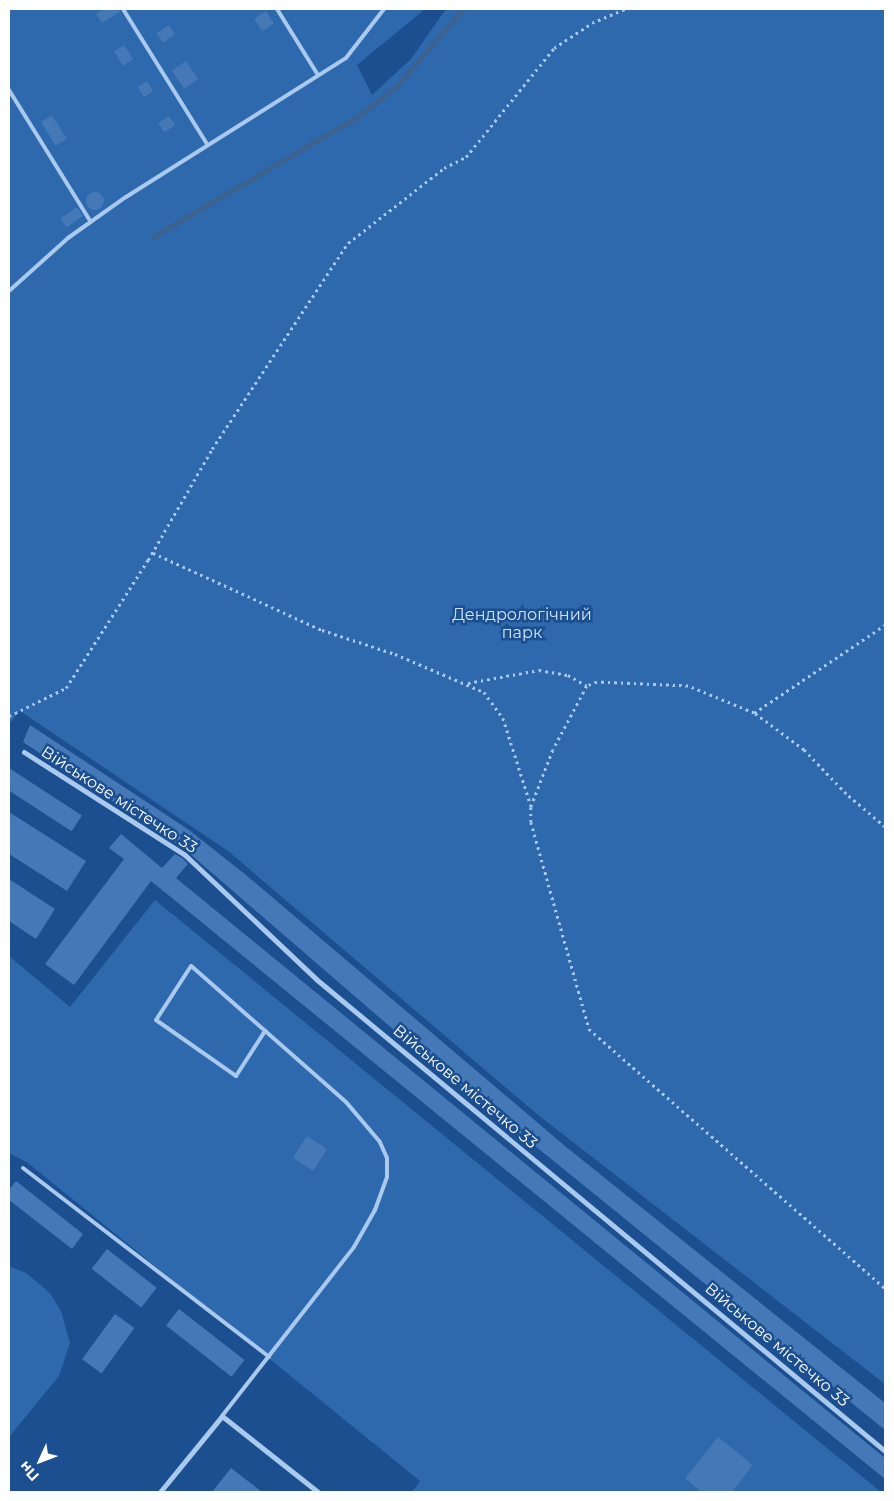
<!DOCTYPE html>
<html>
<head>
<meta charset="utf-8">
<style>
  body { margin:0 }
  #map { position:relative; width:894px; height:1501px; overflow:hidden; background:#1b4f8f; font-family:Montserrat,sans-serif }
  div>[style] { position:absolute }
  .green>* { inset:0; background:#2e69ad }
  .stream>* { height:4.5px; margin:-2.25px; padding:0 2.25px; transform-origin:2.25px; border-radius:2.25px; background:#3c6290 }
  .building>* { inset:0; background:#4478b7; transform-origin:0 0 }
  .round { border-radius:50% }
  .path>* { height:2.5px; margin-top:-1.25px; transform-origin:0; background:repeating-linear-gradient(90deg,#a9c9ee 0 2.5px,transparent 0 6.5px) }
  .lane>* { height:4px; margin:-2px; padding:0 2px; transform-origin:2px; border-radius:2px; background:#a9c9ee }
  .street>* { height:5px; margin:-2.5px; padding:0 2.5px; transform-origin:2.5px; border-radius:2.5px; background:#a9c9ee }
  span { translate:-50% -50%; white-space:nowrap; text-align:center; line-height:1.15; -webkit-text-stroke:5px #1b4f8f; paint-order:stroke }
  .park-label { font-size:16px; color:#cfe3fa }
  .street-label { font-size:16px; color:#fff }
  .frame { position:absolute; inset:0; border:10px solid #fff; pointer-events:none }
  .north { position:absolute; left:15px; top:1436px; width:50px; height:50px; -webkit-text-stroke:4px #1b4f8f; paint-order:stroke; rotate:227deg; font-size:14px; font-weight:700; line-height:20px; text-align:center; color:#fff }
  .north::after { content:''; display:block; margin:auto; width:18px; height:22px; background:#fff; clip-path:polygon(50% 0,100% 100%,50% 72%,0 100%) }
</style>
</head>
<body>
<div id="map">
  <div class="green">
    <div style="clip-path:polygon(9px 9px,425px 9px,357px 65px,372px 95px,411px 59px,446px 9px,885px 9px,885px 1384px,538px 1115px,228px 851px,20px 711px,9px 724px)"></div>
    <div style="clip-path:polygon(155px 900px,881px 1492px,412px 1492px,420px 1481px,28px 1163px,9px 1153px,9px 956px,70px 1007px)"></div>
    <div style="clip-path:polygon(9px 1266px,26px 1273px,50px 1293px,61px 1311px,70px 1343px,59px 1376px,9px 1437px)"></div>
  </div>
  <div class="stream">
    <div style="left:153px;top:237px;width:237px;rotate:-30.5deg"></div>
    <div style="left:357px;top:117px;width:49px;rotate:-37.6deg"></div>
    <div style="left:396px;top:87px;width:103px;rotate:-49.3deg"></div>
  </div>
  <div class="building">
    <div style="clip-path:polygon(104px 9px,119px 9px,120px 12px,102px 23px,96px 14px)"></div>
    <div style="left:266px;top:11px;width:15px;height:14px;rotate:58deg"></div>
    <div style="left:169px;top:25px;width:11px;height:15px;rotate:56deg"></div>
    <div style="left:124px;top:45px;width:17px;height:12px;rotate:57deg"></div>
    <div style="left:186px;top:61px;width:22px;height:17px;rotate:56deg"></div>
    <div style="left:147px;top:81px;width:12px;height:11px;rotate:59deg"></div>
    <div style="left:52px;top:115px;width:28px;height:13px;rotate:58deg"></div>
    <div style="left:169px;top:116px;width:11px;height:13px;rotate:56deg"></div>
    <div class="round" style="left:86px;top:192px;width:18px;height:18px"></div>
    <div style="left:77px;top:207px;width:11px;height:20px;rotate:56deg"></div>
    <div style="clip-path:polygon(30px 725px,189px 830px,246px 875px,565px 1146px,885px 1403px,885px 1430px,417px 1050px,182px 847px,23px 742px)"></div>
    <div style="left:9px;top:768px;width:87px;height:19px;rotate:33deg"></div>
    <div style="clip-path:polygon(9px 812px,86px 861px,67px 891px,9px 854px)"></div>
    <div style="clip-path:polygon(121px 834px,162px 868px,175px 854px,182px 858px,188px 864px,176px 878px,885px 1458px,885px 1479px,151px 881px,74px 985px,45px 964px,124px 859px,109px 848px)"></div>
    <div style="clip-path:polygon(9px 879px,55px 909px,36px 939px,9px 921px)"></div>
    <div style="left:307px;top:1136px;width:24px;height:26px;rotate:33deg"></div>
    <div style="clip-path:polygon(16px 1181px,83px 1234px,72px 1249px,9px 1200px,9px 1190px)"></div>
    <div style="left:107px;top:1249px;width:63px;height:25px;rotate:38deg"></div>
    <div style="left:179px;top:1309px;width:83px;height:21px;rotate:38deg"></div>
    <div style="left:115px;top:1314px;width:24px;height:56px;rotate:36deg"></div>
    <div style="clip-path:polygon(718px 1437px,753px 1465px,732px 1492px,702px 1492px,685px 1478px)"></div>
    <div style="clip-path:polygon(231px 1468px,262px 1492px,212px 1492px)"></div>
  </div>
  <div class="path">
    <div style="left:153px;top:553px;width:186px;rotate:24.5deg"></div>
    <div style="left:322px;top:630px;width:77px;rotate:18.2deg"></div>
    <div style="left:395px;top:654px;width:97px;rotate:23.1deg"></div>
    <div style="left:484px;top:692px;width:32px;rotate:54deg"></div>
    <div style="left:503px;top:718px;width:92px;rotate:72.3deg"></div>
    <div style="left:468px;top:683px;width:72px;rotate:-10.4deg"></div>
    <div style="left:539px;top:670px;width:29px;rotate:10deg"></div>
    <div style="left:568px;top:675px;width:22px;rotate:30deg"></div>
    <div style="left:754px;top:713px;width:158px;rotate:-33.9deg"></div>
    <div style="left:9px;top:716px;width:64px;rotate:-26.2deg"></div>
    <div style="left:66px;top:688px;width:152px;rotate:-57.4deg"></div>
    <div style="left:148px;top:560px;width:128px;rotate:-60deg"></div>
    <div style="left:212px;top:449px;width:247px;rotate:-56.6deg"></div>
    <div style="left:348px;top:243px;width:122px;rotate:-38deg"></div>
    <div style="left:444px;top:168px;width:25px;rotate:-27deg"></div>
    <div style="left:466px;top:157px;width:140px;rotate:-51.1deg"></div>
    <div style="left:554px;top:48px;width:45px;rotate:-33.3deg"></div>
    <div style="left:592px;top:23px;width:36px;rotate:-23deg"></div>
    <div style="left:885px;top:827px;width:51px;rotate:-139.8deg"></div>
    <div style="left:846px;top:794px;width:61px;rotate:-133.7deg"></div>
    <div style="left:804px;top:750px;width:62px;rotate:-143.5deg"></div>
    <div style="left:754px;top:713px;width:71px;rotate:-157.8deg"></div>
    <div style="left:688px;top:686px;width:91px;rotate:-177.5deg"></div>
    <div style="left:597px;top:682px;width:11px;rotate:158deg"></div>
    <div style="left:587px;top:686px;width:72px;rotate:118deg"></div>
    <div style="left:553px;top:750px;width:61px;rotate:111.1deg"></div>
    <div style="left:531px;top:807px;width:15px;rotate:90deg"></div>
    <div style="left:531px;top:822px;width:215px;rotate:74.3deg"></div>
    <div style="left:589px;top:1029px;width:393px;rotate:41.2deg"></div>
  </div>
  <div class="lane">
    <div style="left:123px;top:9px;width:159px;rotate:58.1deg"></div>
    <div style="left:277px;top:9px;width:78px;rotate:58.2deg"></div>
    <div style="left:9px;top:90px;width:155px;rotate:58.2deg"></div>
    <div style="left:9px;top:291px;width:79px;rotate:-41.9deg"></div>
    <div style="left:68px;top:238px;width:71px;rotate:-35.3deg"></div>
    <div style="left:126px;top:197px;width:260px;rotate:-32.3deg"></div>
    <div style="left:346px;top:58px;width:62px;rotate:-52.2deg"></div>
    <div style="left:23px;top:1168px;width:310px;rotate:37.5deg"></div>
    <div style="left:222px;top:1416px;width:214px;rotate:-52deg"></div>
    <div style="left:354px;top:1247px;width:43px;rotate:-60.4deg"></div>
    <div style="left:375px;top:1210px;width:35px;rotate:-70deg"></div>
    <div style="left:387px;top:1177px;width:19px;rotate:-90deg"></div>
    <div style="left:387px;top:1158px;width:17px;rotate:-114deg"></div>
    <div style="left:380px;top:1142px;width:52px;rotate:-130.4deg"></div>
    <div style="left:346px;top:1102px;width:206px;rotate:-138.7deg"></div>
    <div style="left:191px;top:966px;width:64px;rotate:122.9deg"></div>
    <div style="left:156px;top:1020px;width:98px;rotate:35deg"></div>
    <div style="left:236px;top:1076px;width:54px;rotate:-57.2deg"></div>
  </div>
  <div class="street">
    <div style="left:24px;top:752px;width:191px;rotate:32.6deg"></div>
    <div style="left:185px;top:855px;width:180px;rotate:43.4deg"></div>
    <div style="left:316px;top:979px;width:739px;rotate:39.68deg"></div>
    <div style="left:160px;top:1492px;width:98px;rotate:-50.8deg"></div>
    <div style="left:222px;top:1416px;width:122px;rotate:38.4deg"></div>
  </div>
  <div class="park-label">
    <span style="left:522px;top:624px">Дендрологічний<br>парк</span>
  </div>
  <div class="street-label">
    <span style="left:119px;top:800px;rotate:33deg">Військове містечко 33</span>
    <span style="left:465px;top:1087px;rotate:40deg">Військове містечко 33</span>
    <span style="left:777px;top:1345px;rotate:40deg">Військове містечко 33</span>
  </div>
  <div class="frame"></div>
  <div class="north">Пн</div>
</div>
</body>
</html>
